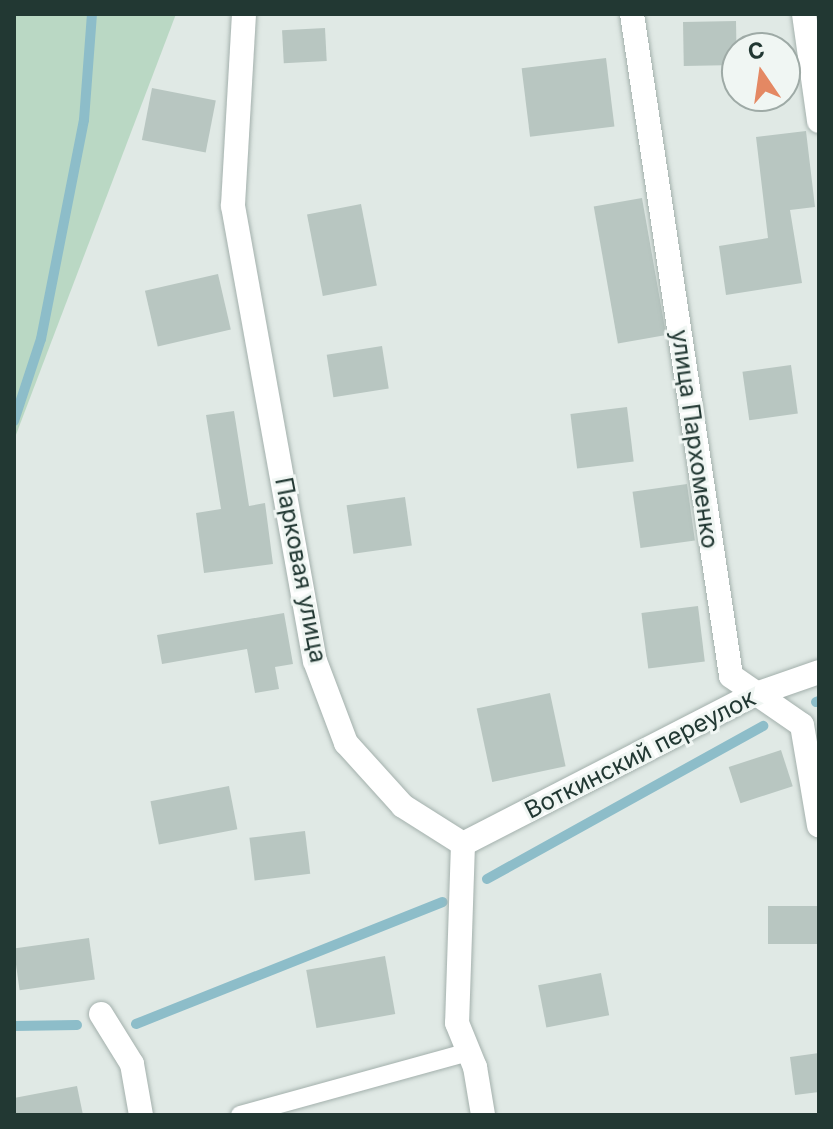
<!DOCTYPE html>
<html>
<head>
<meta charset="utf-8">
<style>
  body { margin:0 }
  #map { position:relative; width:833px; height:1129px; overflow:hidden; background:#e0e9e5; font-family:Inter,sans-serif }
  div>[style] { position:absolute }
  .green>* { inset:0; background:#bad8c4 }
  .stream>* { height:10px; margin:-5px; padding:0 5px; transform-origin:5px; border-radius:5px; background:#8dbdc9 }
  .building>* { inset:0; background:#b8c6c1; transform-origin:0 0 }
  .roads { filter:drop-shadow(0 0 2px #a3b0ac) drop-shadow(0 0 2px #a3b0ac) }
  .lane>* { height:18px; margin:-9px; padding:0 9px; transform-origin:9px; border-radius:9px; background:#fff }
  .street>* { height:24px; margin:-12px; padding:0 12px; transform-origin:12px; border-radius:12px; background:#fff }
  span { translate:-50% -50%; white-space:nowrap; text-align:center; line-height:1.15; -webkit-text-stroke:6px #f0f6f3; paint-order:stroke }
  .street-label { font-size:24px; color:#223833 }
  .frame { position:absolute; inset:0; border:16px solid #223833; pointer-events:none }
  .north { position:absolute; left:721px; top:32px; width:80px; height:80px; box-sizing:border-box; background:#f0f6f3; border:2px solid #9eaaa6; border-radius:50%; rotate:347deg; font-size:22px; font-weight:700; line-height:32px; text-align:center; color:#223833 }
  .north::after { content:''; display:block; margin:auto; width:28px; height:36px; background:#e48863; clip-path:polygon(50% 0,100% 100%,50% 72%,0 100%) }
</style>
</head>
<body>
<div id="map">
  <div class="green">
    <div style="clip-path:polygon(14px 14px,176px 14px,14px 440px)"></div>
  </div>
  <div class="stream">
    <div style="left:14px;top:421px;width:86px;rotate:-71.8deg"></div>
    <div style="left:41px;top:339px;width:223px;rotate:-78.9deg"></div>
    <div style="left:84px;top:120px;width:106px;rotate:-85.7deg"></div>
    <div style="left:816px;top:702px;width:3px;rotate:-18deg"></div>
    <div style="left:487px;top:879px;width:316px;rotate:-29deg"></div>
    <div style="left:136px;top:1024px;width:330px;rotate:-21.7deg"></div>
    <div style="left:14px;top:1026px;width:63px;rotate:-0.9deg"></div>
  </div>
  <div class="building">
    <div style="left:736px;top:21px;width:44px;height:53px;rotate:89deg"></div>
    <div style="left:325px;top:28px;width:33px;height:43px;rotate:87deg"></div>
    <div style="left:606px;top:58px;width:69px;height:85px;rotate:83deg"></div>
    <div style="left:152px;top:88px;width:65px;height:53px;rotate:11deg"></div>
    <div style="clip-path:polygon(806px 131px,815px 207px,790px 210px,802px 283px,726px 295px,719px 246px,768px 238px,756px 137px)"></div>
    <div style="left:642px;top:198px;width:139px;height:49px;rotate:80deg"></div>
    <div style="left:361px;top:204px;width:83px;height:55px;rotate:79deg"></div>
    <div style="left:218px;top:274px;width:57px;height:75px;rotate:77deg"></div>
    <div style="left:382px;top:346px;width:43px;height:56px;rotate:81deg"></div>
    <div style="left:791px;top:365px;width:49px;height:49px;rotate:82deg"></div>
    <div style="left:627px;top:407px;width:55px;height:57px;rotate:83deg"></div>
    <div style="clip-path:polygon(234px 411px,249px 506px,265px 503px,273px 564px,204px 573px,196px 513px,221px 509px,206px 415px)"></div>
    <div style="left:687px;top:484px;width:57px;height:55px;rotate:82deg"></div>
    <div style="left:405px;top:497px;width:49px;height:59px;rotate:82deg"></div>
    <div style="left:698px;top:606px;width:56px;height:57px;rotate:83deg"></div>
    <div style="clip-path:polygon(284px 613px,293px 664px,275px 667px,279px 689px,255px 693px,247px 649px,162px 664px,157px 635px)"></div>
    <div style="left:550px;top:693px;width:75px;height:75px;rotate:78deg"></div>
    <div style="left:781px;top:750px;width:38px;height:55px;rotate:72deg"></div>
    <div style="left:229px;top:786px;width:44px;height:80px;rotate:79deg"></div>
    <div style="left:305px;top:831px;width:43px;height:56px;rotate:83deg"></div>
    <div style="left:819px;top:906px;width:38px;height:51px;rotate:90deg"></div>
    <div style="left:89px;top:938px;width:42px;height:76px;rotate:82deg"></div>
    <div style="left:385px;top:956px;width:59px;height:80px;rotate:80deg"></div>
    <div style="left:601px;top:973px;width:43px;height:64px;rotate:79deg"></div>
    <div style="clip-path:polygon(819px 1053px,819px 1092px,795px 1095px,790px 1057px)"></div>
    <div style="clip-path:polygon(77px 1086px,83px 1115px,14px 1115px,14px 1098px)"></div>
  </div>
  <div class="roads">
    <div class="lane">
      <div style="left:240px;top:1115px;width:238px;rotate:-15.4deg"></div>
    </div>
    <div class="street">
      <div style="left:244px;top:14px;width:192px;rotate:93.3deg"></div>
      <div style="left:233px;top:206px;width:462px;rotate:79.8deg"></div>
      <div style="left:315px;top:661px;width:88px;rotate:69.3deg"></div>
      <div style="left:346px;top:743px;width:85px;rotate:47.9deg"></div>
      <div style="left:403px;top:806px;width:71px;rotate:32.3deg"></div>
      <div style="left:463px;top:844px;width:179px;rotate:91.9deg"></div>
      <div style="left:457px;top:1023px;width:48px;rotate:67.8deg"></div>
      <div style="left:475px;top:1067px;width:49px;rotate:80.5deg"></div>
      <div style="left:632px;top:14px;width:669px;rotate:81.49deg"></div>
      <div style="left:731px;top:676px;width:86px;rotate:34.6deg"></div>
      <div style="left:802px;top:725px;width:102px;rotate:80.4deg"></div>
      <div style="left:804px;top:14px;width:108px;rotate:82deg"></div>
      <div style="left:463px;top:844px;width:326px;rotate:-27.2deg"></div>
      <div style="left:753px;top:695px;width:70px;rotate:-19.2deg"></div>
      <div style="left:101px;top:1014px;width:59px;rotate:58.2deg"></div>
      <div style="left:132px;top:1064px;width:52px;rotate:80deg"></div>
    </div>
  </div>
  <div class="street-label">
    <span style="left:695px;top:439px;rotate:82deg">улица Пархоменко</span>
    <span style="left:301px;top:570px;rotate:79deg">Парковая улица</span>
    <span style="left:640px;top:754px;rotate:-27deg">Воткинский переулок</span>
  </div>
  <div class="frame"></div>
  <div class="north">С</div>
</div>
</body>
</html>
